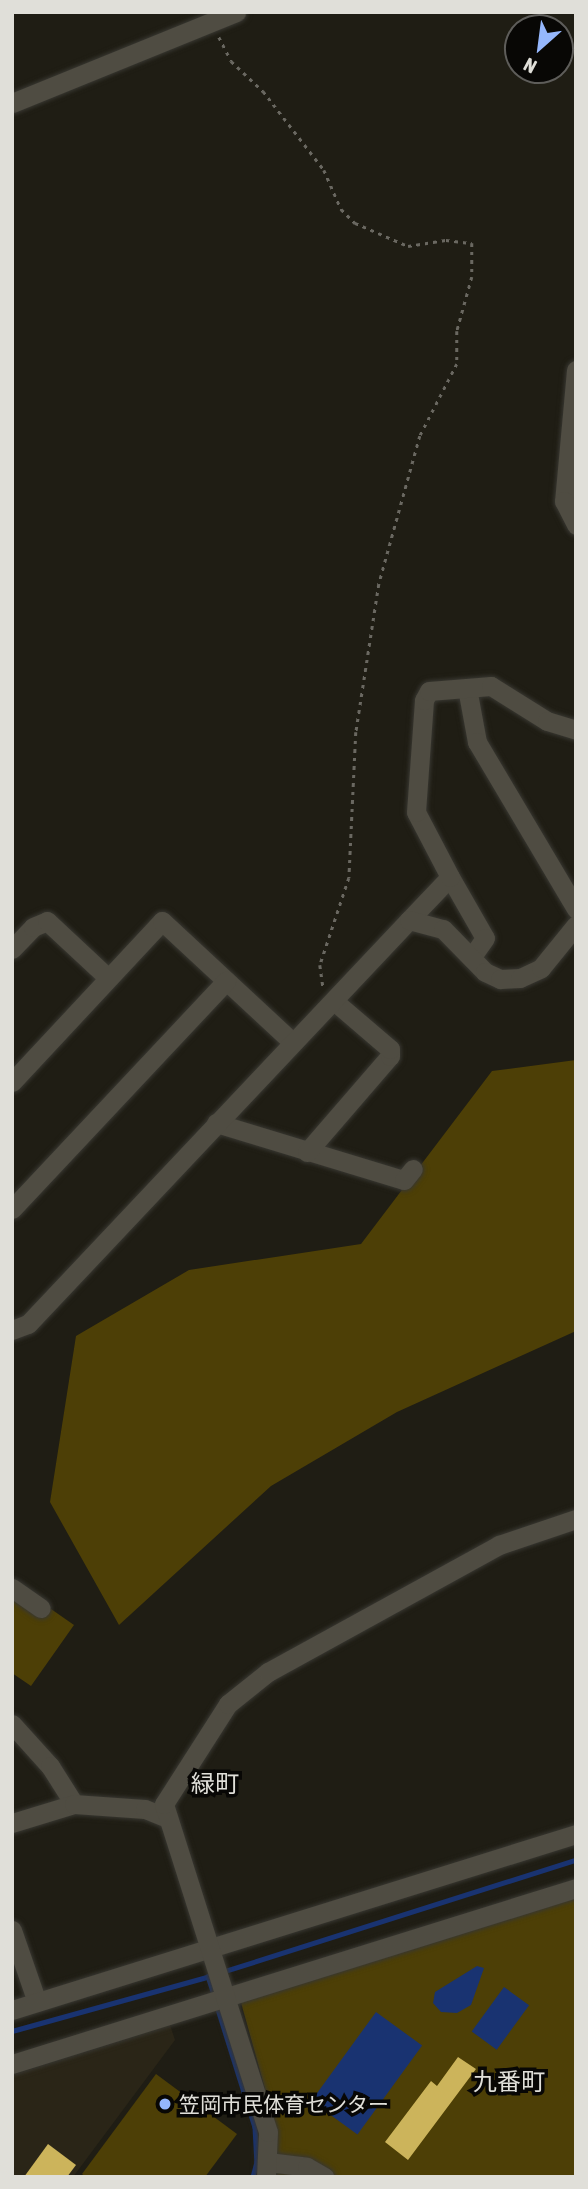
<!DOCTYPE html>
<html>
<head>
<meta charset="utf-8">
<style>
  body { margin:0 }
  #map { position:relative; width:588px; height:2189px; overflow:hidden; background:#1f1d14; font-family:"Asap Condensed","Noto Sans JP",sans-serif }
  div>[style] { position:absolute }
  .built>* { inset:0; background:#2a2517 }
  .green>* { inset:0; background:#4d3f06 }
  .water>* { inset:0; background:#193371; transform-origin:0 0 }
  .stream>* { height:4.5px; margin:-2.25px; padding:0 2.25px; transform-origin:2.25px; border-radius:2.25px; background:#193371 }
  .building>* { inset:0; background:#ccb45b }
  .path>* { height:2.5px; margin-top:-1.25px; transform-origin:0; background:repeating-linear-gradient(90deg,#6a6861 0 3.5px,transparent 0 8.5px) }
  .roads { filter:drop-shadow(0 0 2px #383731) drop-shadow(0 0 2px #383731) }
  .minor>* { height:19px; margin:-9.5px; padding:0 9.5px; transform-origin:9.5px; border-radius:9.5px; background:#4f4c42 }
  .dots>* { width:19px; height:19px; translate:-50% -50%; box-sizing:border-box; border:4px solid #080705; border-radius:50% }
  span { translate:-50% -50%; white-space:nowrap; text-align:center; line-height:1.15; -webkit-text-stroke:7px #080705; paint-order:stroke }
  .poi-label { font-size:21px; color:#e0dfd9 }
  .left { translate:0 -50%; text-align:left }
  .quarter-label { font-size:24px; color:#e0dfd9 }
  .frame { position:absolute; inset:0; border:14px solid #e0dfd9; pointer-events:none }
  .north { position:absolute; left:504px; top:14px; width:70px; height:70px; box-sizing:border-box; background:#080705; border:2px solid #5e5d5a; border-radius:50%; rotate:208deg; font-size:19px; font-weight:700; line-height:28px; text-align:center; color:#e0dfd9 }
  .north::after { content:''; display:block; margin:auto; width:24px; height:32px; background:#95b7fd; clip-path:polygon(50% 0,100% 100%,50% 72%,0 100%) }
</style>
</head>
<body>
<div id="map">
  <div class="built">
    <div style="clip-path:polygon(170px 2025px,175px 2040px,73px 2177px,12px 2177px,12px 2075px)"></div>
  </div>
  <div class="green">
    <div style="clip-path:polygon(576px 1060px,576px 1331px,397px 1412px,271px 1486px,119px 1625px,50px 1502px,76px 1336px,189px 1270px,361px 1244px,492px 1071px)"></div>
    <div style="clip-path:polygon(12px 1595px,45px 1617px,51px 1609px,74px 1625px,31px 1686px,12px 1673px)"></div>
    <div style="clip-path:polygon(576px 1896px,576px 2177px,277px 2177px,274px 2121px,240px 1999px)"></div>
    <div style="clip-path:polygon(156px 2074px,237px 2134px,205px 2177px,86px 2177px,82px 2174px)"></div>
  </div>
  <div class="water">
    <div style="clip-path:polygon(477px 1966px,484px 1968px,471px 2005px,457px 2013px,441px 2012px,433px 2003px,435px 1992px)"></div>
    <div style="left:504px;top:1987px;width:31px;height:55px;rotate:36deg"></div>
    <div style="left:376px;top:2012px;width:57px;height:110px;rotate:36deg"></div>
  </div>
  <div class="stream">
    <div style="left:222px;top:1972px;width:371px;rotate:-17.6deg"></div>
    <div style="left:208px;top:1976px;width:19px;rotate:72deg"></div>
    <div style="left:217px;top:2006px;width:127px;rotate:72.6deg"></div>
    <div style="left:255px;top:2127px;width:35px;rotate:87deg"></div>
    <div style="left:257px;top:2162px;width:16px;rotate:105deg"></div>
    <div style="left:12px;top:2031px;width:210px;rotate:-15.5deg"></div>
  </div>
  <div class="building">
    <div style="clip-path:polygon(458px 2057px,476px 2069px,408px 2160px,385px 2142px,431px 2081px,437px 2086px)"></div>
    <div style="clip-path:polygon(48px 2144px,76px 2165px,67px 2177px,24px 2177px)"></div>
  </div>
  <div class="path">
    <div style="left:219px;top:37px;width:27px;rotate:63deg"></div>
    <div style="left:231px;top:61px;width:44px;rotate:43.2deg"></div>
    <div style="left:263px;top:91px;width:100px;rotate:52.3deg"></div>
    <div style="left:324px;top:170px;width:43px;rotate:66.4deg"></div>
    <div style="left:341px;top:209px;width:20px;rotate:45deg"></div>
    <div style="left:355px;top:223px;width:58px;rotate:23.5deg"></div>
    <div style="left:408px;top:246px;width:38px;rotate:-9deg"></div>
    <div style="left:446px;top:240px;width:26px;rotate:7deg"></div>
    <div style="left:472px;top:243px;width:34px;rotate:90deg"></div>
    <div style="left:472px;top:277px;width:56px;rotate:105.5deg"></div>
    <div style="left:457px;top:331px;width:33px;rotate:90deg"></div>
    <div style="left:457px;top:364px;width:81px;rotate:117.2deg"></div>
    <div style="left:420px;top:436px;width:154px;rotate:105.5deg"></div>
    <div style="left:379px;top:584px;width:150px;rotate:98.8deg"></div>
    <div style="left:356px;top:732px;width:146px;rotate:92.7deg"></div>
    <div style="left:349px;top:878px;width:92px;rotate:108.4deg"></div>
    <div style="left:320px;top:965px;width:21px;rotate:82deg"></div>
  </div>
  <div class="roads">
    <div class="minor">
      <div style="left:12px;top:103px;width:242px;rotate:-22.1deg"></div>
      <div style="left:576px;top:370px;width:132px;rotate:95.2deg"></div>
      <div style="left:564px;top:501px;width:27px;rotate:63deg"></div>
      <div style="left:467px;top:688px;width:55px;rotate:79.5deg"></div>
      <div style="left:477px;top:742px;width:194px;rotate:59.3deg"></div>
      <div style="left:450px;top:877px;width:70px;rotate:60.2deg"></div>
      <div style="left:485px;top:938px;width:24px;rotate:125deg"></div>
      <div style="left:409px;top:920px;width:59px;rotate:-46.4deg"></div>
      <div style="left:450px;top:877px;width:73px;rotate:-117.6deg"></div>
      <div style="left:416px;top:812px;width:112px;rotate:-85.9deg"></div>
      <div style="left:424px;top:700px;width:10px;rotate:-61deg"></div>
      <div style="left:429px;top:691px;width:62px;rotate:-4.6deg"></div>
      <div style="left:491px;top:686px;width:66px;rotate:32deg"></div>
      <div style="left:547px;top:721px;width:30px;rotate:17deg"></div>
      <div style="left:12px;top:949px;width:30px;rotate:-46deg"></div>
      <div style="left:33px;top:927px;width:15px;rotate:-23deg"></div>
      <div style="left:47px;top:921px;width:82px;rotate:43deg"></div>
      <div style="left:12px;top:1082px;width:220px;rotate:-47deg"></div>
      <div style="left:162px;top:921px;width:176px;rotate:42.9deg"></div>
      <div style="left:216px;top:1123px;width:196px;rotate:16.9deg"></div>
      <div style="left:404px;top:1180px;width:14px;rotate:-51deg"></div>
      <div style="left:307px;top:1152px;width:127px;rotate:-49.2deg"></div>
      <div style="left:390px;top:1056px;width:7px;rotate:-90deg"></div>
      <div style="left:390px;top:1049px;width:74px;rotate:-139.4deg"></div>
      <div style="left:12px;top:1209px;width:313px;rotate:-46.8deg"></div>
      <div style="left:12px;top:1330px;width:17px;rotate:-21deg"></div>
      <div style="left:28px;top:1324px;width:555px;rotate:-46.68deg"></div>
      <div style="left:409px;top:920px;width:35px;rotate:15deg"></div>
      <div style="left:443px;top:929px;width:60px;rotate:45.7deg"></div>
      <div style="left:485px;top:972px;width:17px;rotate:25deg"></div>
      <div style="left:500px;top:979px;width:20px;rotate:-3deg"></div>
      <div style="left:520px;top:978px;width:23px;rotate:-25deg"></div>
      <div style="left:541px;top:968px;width:55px;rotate:-50.9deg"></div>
      <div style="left:12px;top:1588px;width:35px;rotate:35deg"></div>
      <div style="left:12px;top:1724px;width:57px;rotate:47.9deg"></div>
      <div style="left:50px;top:1766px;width:45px;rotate:57.7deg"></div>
      <div style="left:12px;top:1823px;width:65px;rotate:-17deg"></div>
      <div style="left:74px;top:1804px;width:71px;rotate:4deg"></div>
      <div style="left:145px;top:1809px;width:22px;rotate:22deg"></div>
      <div style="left:12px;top:1930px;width:76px;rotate:70.9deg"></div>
      <div style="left:12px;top:2010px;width:591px;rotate:-17.33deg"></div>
      <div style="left:12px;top:2064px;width:591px;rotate:-17.33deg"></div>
      <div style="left:268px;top:2162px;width:39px;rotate:7deg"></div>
      <div style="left:307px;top:2167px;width:20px;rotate:30deg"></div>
      <div style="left:266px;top:2177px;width:45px;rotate:-87.5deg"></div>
      <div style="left:268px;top:2132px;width:344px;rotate:-107.6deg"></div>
      <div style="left:164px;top:1804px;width:119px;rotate:-57.4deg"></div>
      <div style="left:228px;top:1704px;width:51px;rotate:-38.7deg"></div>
      <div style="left:268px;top:1672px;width:264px;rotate:-28.8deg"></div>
      <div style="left:499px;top:1545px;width:81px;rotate:-18.7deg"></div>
    </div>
  </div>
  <div class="dots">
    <div style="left:165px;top:2104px;background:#95b7fd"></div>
  </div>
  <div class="poi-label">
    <span class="left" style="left:179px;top:2104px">笠岡市民体育センター</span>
  </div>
  <div class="quarter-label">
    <span style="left:215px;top:1784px">緑町</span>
    <span style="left:509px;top:2082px">九番町</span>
  </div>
  <div class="frame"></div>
  <div class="north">N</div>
</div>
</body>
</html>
